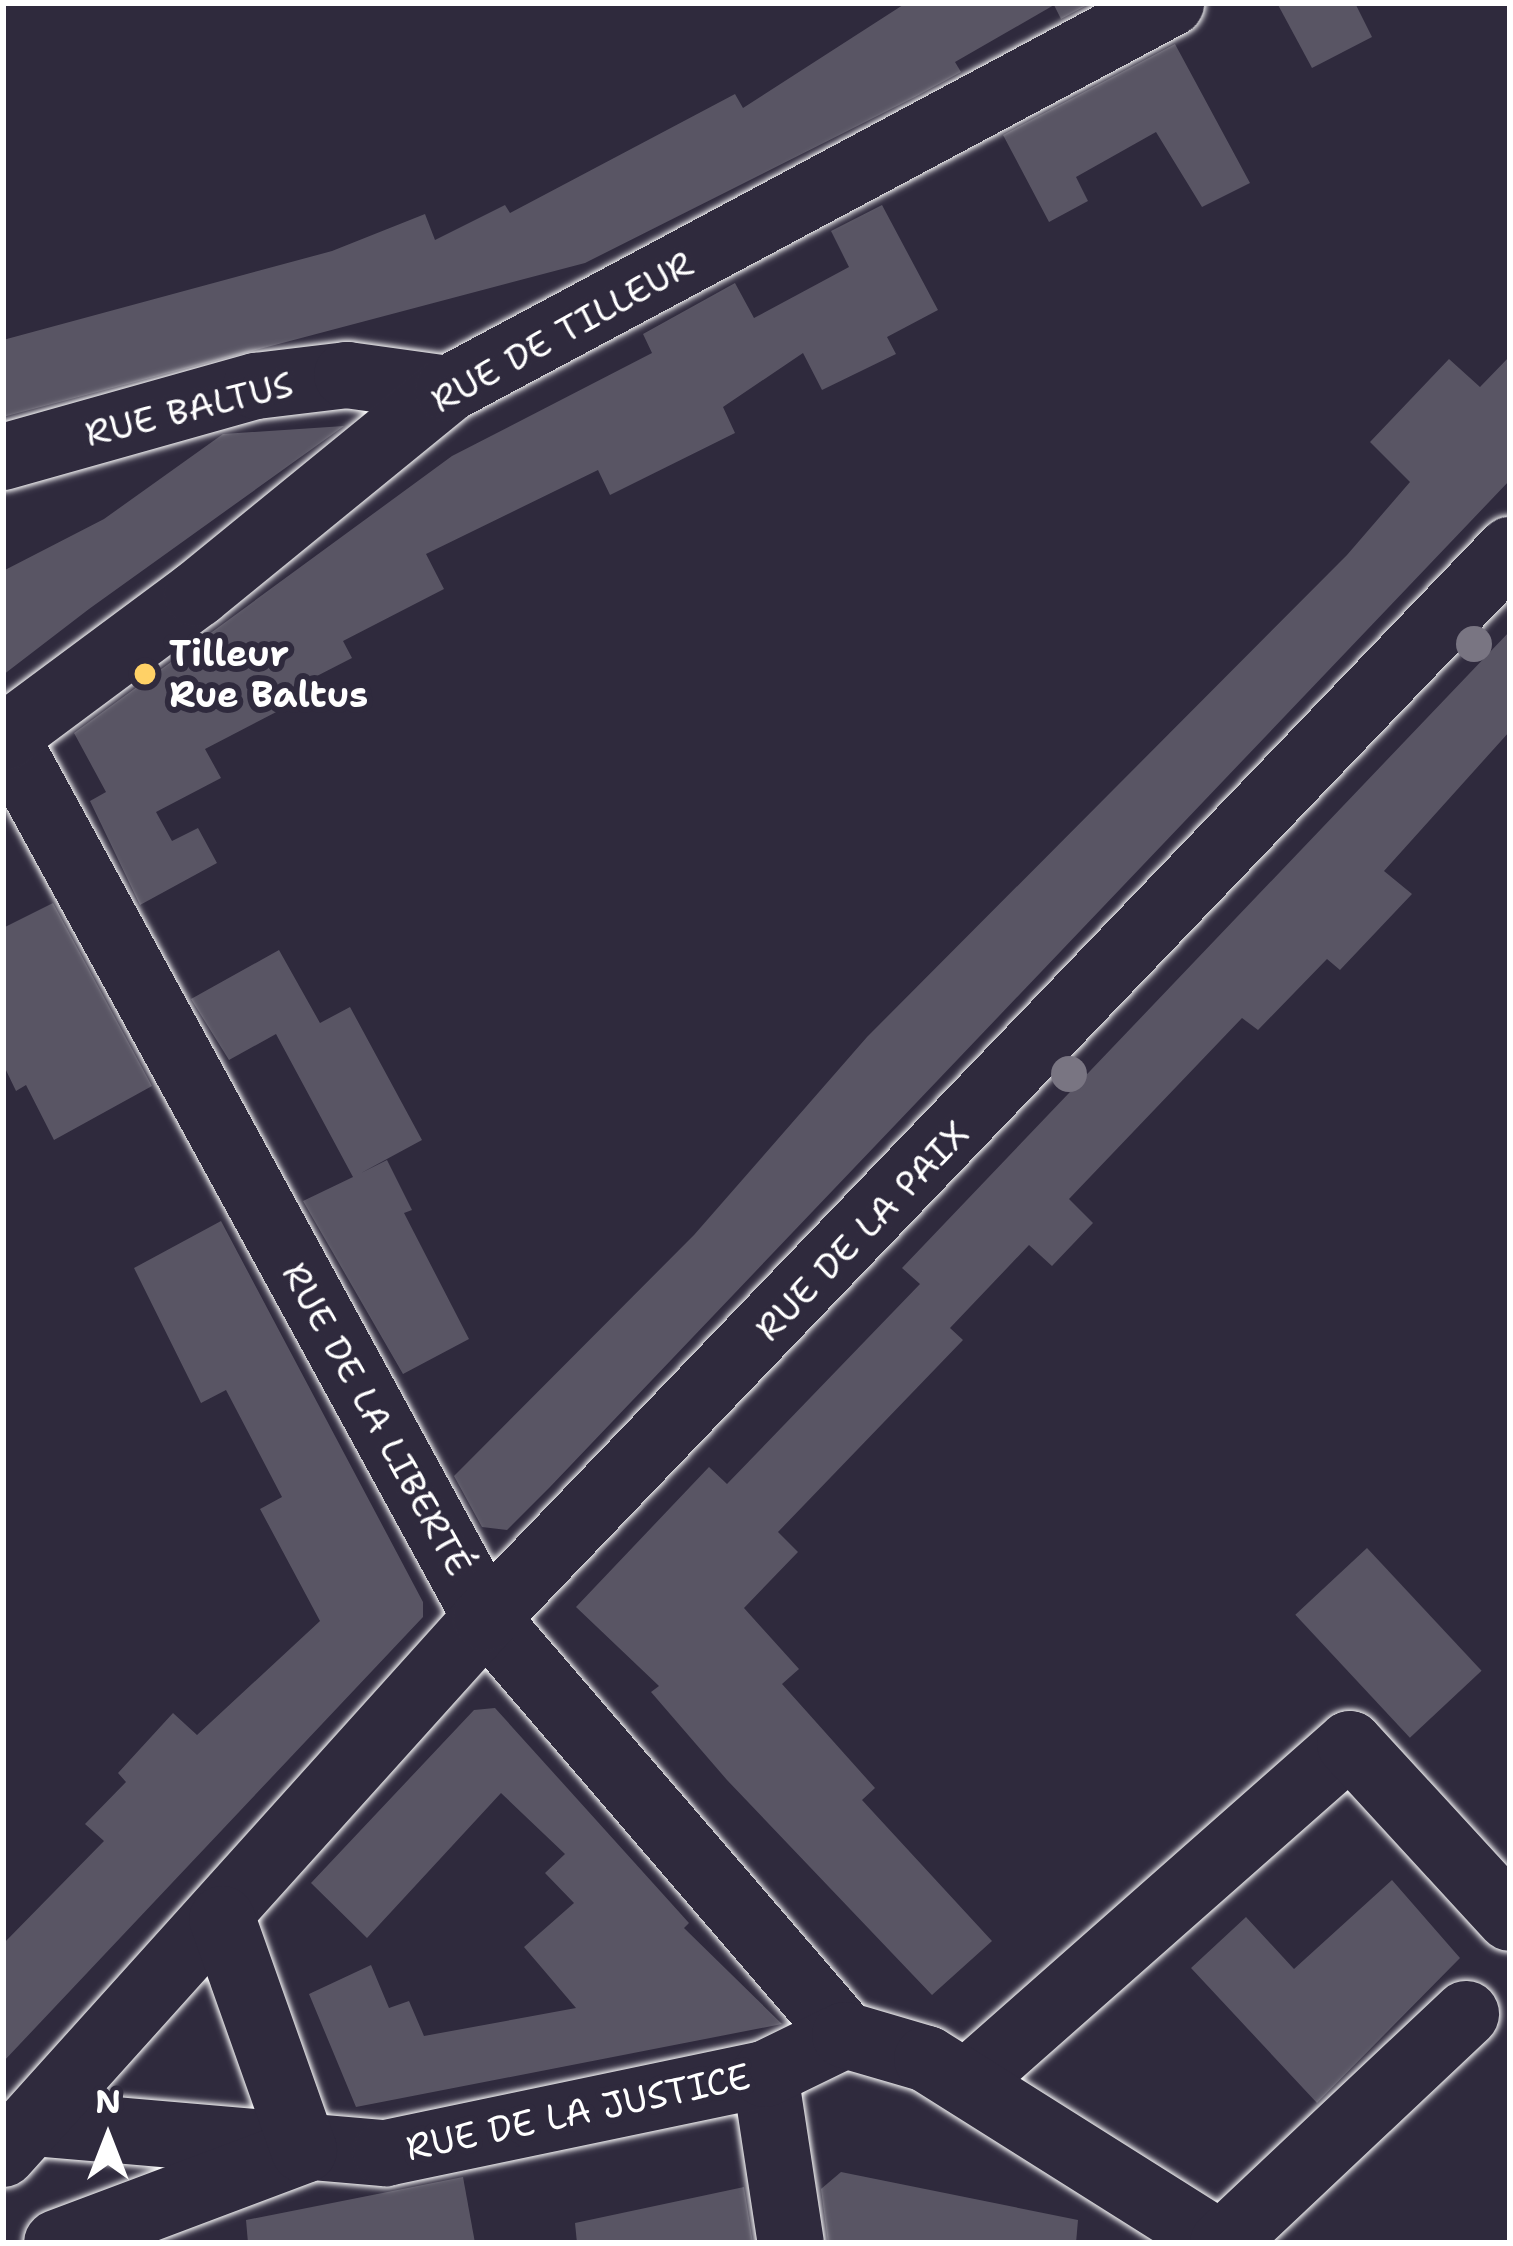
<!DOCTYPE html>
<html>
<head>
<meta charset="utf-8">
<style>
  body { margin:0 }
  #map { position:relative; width:1513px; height:2246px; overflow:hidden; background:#2f2a3d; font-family:"Shantell Sans",sans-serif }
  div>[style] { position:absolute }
  .building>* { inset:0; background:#595564; transform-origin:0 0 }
  .roads { filter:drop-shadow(0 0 3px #fff) drop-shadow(0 0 3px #fff) }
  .minor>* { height:66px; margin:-33px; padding:0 33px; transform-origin:33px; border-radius:33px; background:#2f2a3d }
  .trees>* { width:36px; height:36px; margin:-18px; border-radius:50%; background:#797582 }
  .dots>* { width:33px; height:33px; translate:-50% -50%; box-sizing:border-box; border:6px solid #2f2a3d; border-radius:50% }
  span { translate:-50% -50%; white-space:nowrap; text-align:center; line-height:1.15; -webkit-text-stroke:12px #2f2a3d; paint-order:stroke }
  .street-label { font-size:36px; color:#fff }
  .poi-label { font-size:36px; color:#fff; font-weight:700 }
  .left { translate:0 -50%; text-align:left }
  .frame { position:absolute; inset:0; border:6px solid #fff; pointer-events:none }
  .north { position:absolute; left:48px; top:2078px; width:120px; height:120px; -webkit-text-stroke:9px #2f2a3d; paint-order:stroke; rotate:0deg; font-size:33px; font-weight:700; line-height:48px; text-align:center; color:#fff }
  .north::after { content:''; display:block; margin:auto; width:42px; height:54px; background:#fff; clip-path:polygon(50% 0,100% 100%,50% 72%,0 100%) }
</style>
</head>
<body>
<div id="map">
  <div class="building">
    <div style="clip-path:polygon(906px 3px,1091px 3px,1061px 19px,1054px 5px,955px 62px,961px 72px,915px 97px,585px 263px,3px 417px,3px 340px,332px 251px,425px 214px,435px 240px,505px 205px,510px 213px,735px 94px,743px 108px)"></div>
    <div style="clip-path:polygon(1277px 3px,1355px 3px,1372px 37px,1312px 68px)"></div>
    <div style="clip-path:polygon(1175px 44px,1250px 183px,1202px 207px,1156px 132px,1076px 177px,1088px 201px,1049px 222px,1003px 135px)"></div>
    <div style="clip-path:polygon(882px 205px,938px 310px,887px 337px,896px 354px,822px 390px,803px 353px,723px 407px,735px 433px,610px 495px,598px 470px,426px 554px,444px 589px,343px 641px,352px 658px,276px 697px,282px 709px,205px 749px,221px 778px,156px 812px,172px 841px,198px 828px,217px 863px,140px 905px,90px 801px,106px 792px,74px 733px,452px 456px,652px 353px,643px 334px,735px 283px,754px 318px,849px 267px,831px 231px)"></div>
    <div style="clip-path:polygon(1510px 356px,1510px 480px,550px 1487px,507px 1530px,482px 1527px,454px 1476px,694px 1235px,867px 1037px,1347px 555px,1410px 482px,1370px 442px,1449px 359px,1480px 387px)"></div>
    <div style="clip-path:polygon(344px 426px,89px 609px,3px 675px,3px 571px,104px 519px,223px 434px)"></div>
    <div style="clip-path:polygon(1510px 631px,1510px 731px,1384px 871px,1412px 894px,1340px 970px,1327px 959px,1258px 1030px,1242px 1018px,1069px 1199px,1093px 1223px,1052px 1266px,1029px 1245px,950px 1328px,963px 1340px,778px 1532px,798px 1552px,744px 1608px,799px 1669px,782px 1684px,875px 1788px,862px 1800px,992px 1941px,932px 1995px,727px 1780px,651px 1692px,659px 1686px,576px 1607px,709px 1467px,727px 1484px,920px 1284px,902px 1268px)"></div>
    <div style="clip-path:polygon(53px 903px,152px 1086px,54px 1140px,26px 1085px,16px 1091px,3px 1064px,3px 928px)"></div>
    <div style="clip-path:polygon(279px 950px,320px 1023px,350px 1007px,422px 1140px,361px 1173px,387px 1160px,412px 1210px,404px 1213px,469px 1339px,403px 1374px,303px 1201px,353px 1177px,276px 1034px,229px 1060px,191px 999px)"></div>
    <div style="clip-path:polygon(221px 1221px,423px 1602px,423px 1617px,3px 2062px,3px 1944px,104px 1841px,85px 1824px,126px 1782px,118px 1773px,173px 1713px,197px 1735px,320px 1621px,260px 1509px,282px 1497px,226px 1390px,201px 1403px,134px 1268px)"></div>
    <div style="left:1367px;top:1548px;width:168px;height:98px;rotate:47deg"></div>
    <div style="clip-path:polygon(495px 1708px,689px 1923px,684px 1928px,782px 2024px,356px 2107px,309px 1994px,371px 1965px,389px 2008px,409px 2001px,424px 2036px,576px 2008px,524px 1947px,574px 1903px,545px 1873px,565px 1854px,501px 1793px,367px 1938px,311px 1883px,474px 1710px)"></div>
    <div style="clip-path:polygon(1392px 1880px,1460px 1958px,1317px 2103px,1191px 1968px,1246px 1917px,1294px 1969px)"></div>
    <div style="clip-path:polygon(841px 2172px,1078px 2220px,1076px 2243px,828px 2243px,821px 2189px)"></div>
    <div style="clip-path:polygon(463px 2177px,475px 2243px,248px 2243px,246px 2220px)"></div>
    <div style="clip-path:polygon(744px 2187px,753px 2243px,577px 2243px,575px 2223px)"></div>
  </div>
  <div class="roads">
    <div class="minor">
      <div style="left:3px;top:457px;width:263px;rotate:-15.7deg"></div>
      <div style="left:256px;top:386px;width:92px;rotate:-6.9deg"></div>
      <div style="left:347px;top:375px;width:102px;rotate:7.9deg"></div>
      <div style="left:5px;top:736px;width:1005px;rotate:61.39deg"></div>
      <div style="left:486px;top:1618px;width:550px;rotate:49.27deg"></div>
      <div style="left:3px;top:738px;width:242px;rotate:-36.6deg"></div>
      <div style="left:197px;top:594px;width:324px;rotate:-39.2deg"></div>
      <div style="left:448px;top:389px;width:820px;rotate:-28.1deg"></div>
      <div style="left:765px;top:2074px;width:171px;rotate:81.3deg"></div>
      <div style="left:966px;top:2083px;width:512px;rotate:-41.44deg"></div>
      <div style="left:1350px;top:1744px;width:236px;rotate:47.4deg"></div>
      <div style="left:33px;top:2123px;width:354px;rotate:4.9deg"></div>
      <div style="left:386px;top:2153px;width:387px;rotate:-11.8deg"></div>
      <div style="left:765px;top:2074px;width:89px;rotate:-26deg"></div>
      <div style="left:845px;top:2035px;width:85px;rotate:16.3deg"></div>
      <div style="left:927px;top:2059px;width:345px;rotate:32.2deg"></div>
      <div style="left:3px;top:2154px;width:722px;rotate:-47.98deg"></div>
      <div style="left:486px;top:1618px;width:1480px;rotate:-46.2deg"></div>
      <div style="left:57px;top:2243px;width:264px;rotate:-20.6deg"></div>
      <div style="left:304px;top:2150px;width:245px;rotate:-109.5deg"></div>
      <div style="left:1223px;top:2243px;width:334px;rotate:-43.3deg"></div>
    </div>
  </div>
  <div class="trees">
    <div style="left:1474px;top:644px"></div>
    <div style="left:1069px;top:1074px"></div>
  </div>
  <div class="dots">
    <div style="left:145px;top:674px;background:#ffd166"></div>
  </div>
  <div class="street-label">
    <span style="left:562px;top:332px;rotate:-29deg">RUE DE TILLEUR</span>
    <span style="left:189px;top:409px;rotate:-14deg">RUE BALTUS</span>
    <span style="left:862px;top:1231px;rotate:-46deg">RUE DE LA PAIX</span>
    <span style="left:377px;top:1419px;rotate:61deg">RUE DE LA LIBERTÉ</span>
    <span style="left:578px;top:2112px;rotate:-12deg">RUE DE LA JUSTICE</span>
  </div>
  <div class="poi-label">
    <span class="left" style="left:169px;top:674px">Tilleur<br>Rue Baltus</span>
  </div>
  <div class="frame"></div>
  <div class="north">N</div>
</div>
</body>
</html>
